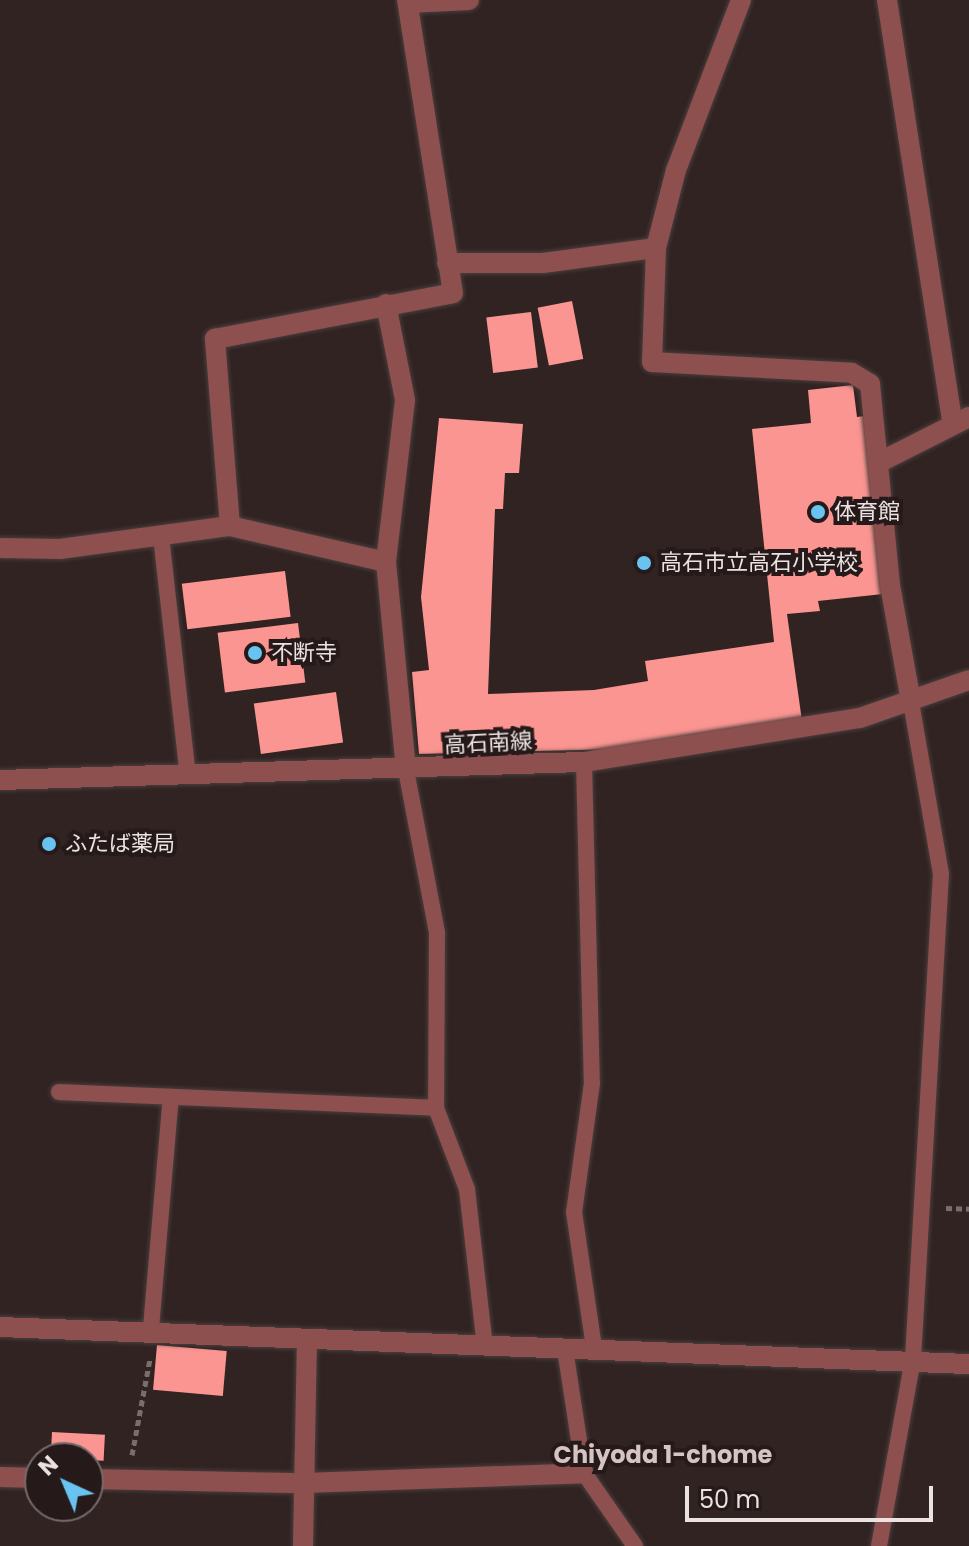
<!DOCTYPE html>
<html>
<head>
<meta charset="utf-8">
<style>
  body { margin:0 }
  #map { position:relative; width:969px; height:1546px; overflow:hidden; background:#302322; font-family:Poppins,"Noto Sans JP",sans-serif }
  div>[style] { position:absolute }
  .building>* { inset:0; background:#fb9591; transform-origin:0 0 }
  .path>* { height:5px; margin-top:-2.5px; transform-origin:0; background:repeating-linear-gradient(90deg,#796e6d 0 6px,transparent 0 10px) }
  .roads { filter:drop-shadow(0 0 2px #4a3e3d) drop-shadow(0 0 2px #4a3e3d) }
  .service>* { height:16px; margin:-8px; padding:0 8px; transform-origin:8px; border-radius:8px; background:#8d504e }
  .minor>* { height:20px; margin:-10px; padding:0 10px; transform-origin:10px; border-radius:10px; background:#8d504e }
  .tertiary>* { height:20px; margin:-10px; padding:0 10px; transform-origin:10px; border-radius:10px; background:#8d504e }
  .dots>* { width:22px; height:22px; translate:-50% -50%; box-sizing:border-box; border:4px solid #261919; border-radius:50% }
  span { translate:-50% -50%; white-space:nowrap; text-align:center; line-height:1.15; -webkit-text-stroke:8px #261919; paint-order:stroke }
  .poi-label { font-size:22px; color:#ebe2e2 }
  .left { translate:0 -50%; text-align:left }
  .street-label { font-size:22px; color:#ebe2e2 }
  .neighbourhood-label { font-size:24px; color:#d6c4c3; font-weight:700 }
  .north { position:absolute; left:24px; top:1442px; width:80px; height:80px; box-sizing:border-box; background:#261919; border:2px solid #756969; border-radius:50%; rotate:316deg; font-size:22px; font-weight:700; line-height:32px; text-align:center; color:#ebe2e2 }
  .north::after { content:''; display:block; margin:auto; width:28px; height:36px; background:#69c3f1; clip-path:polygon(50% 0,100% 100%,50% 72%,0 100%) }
  .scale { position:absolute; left:685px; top:1486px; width:248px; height:36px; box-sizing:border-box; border:4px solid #ebe2e2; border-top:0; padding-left:10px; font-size:24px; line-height:28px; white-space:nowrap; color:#ebe2e2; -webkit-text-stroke:6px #261919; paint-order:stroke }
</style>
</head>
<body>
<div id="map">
  <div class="building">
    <div style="left:572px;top:301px;width:59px;height:35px;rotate:79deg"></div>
    <div style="left:531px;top:312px;width:56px;height:45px;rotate:83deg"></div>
    <div style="clip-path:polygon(853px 385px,857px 417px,865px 416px,883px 594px,818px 601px,820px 611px,787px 614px,802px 721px,619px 749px,419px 754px,412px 672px,429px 670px,421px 597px,439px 418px,523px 424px,519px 473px,505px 473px,503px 509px,495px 509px,488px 694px,594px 690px,648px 681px,645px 661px,774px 642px,752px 429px,811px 423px,808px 390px)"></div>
    <div style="left:285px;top:571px;width:46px;height:104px;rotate:83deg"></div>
    <div style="left:298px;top:623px;width:60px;height:81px;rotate:83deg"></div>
    <div style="left:336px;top:692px;width:51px;height:83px;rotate:82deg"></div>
    <div style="left:157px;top:1345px;width:70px;height:45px;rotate:5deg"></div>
    <div style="left:52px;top:1432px;width:53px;height:26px;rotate:3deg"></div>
  </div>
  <div class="path">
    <div style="left:946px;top:1208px;width:23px;rotate:2deg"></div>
    <div style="left:132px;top:1455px;width:98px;rotate:-79.4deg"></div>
  </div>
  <div class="roads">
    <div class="service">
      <div style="left:161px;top:536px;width:234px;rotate:83.6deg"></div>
      <div style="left:584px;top:762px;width:321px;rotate:88.6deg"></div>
      <div style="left:592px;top:1083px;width:130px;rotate:97.9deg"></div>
      <div style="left:574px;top:1212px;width:136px;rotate:81.6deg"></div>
      <div style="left:406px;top:770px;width:166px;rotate:79.2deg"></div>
      <div style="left:437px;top:933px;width:175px;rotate:90.3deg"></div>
      <div style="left:436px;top:1108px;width:87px;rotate:69.1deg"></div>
      <div style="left:467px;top:1189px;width:158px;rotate:83.5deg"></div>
      <div style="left:59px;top:1092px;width:377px;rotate:2.4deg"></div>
      <div style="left:151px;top:1328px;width:232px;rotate:-85.1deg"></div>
      <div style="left:565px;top:1349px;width:125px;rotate:81.3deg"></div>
      <div style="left:584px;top:1473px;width:89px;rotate:55.1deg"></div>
      <div style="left:879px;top:1546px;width:190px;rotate:-79.7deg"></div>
      <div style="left:913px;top:1359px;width:486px;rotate:-86.7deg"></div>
      <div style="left:941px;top:874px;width:181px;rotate:-99.9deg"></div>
    </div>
    <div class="minor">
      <div style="left:741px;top:0;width:182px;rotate:110.9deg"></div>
      <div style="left:676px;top:170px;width:81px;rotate:104.4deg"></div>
      <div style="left:656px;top:248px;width:114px;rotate:92deg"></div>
      <div style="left:652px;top:362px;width:200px;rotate:3.1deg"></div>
      <div style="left:852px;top:373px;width:21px;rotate:31deg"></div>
      <div style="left:870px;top:384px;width:202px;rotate:84.3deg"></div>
      <div style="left:890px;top:585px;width:113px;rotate:79.8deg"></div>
      <div style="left:887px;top:0;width:430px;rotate:81.2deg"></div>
      <div style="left:408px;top:3px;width:61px;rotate:-2.8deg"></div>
      <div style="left:447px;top:263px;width:96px"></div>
      <div style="left:543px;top:263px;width:114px;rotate:-7.6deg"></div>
      <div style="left:386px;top:304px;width:98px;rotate:78.8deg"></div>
      <div style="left:405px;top:400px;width:163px;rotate:96.7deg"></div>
      <div style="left:386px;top:562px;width:209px;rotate:84.5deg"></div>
      <div style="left:878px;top:463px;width:102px;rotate:-26.8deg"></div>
      <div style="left:230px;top:526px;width:160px;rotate:13deg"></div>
      <div style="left:0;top:548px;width:60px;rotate:1deg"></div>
      <div style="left:60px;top:549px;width:172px;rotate:-7.7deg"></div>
      <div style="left:230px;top:526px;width:188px;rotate:-94.6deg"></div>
      <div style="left:215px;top:339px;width:242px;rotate:-10.9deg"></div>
      <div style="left:453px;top:293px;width:297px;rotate:-98.9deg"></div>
      <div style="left:0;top:1327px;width:970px;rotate:2.19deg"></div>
      <div style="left:0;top:1477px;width:40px;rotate:1.4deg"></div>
      <div style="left:88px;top:1479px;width:216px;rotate:1.1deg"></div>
      <div style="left:304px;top:1483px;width:280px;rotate:-2deg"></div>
      <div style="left:303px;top:1546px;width:204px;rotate:-88.9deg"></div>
    </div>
    <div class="tertiary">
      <div style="left:0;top:780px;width:584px;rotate:-1.77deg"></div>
      <div style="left:584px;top:762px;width:279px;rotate:-9.1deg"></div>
      <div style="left:860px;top:718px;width:115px;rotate:-19.2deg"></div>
    </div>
  </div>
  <div class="dots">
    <div style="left:818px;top:512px;background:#69c3f1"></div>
    <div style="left:644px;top:563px;background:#69c3f1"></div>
    <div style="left:255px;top:653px;background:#69c3f1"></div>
    <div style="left:49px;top:844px;background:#69c3f1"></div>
  </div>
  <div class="poi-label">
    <span class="left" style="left:834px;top:512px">体育館</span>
    <span class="left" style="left:660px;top:563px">高石市立高石小学校</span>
    <span class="left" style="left:271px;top:653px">不断寺</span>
    <span class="left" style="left:65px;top:844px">ふたば薬局</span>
  </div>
  <div class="street-label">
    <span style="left:488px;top:743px;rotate:-3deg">高石南線</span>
  </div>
  <div class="neighbourhood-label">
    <span style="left:663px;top:1455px">Chiyoda 1-chome</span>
  </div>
  <div class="north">N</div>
  <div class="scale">50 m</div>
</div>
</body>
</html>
